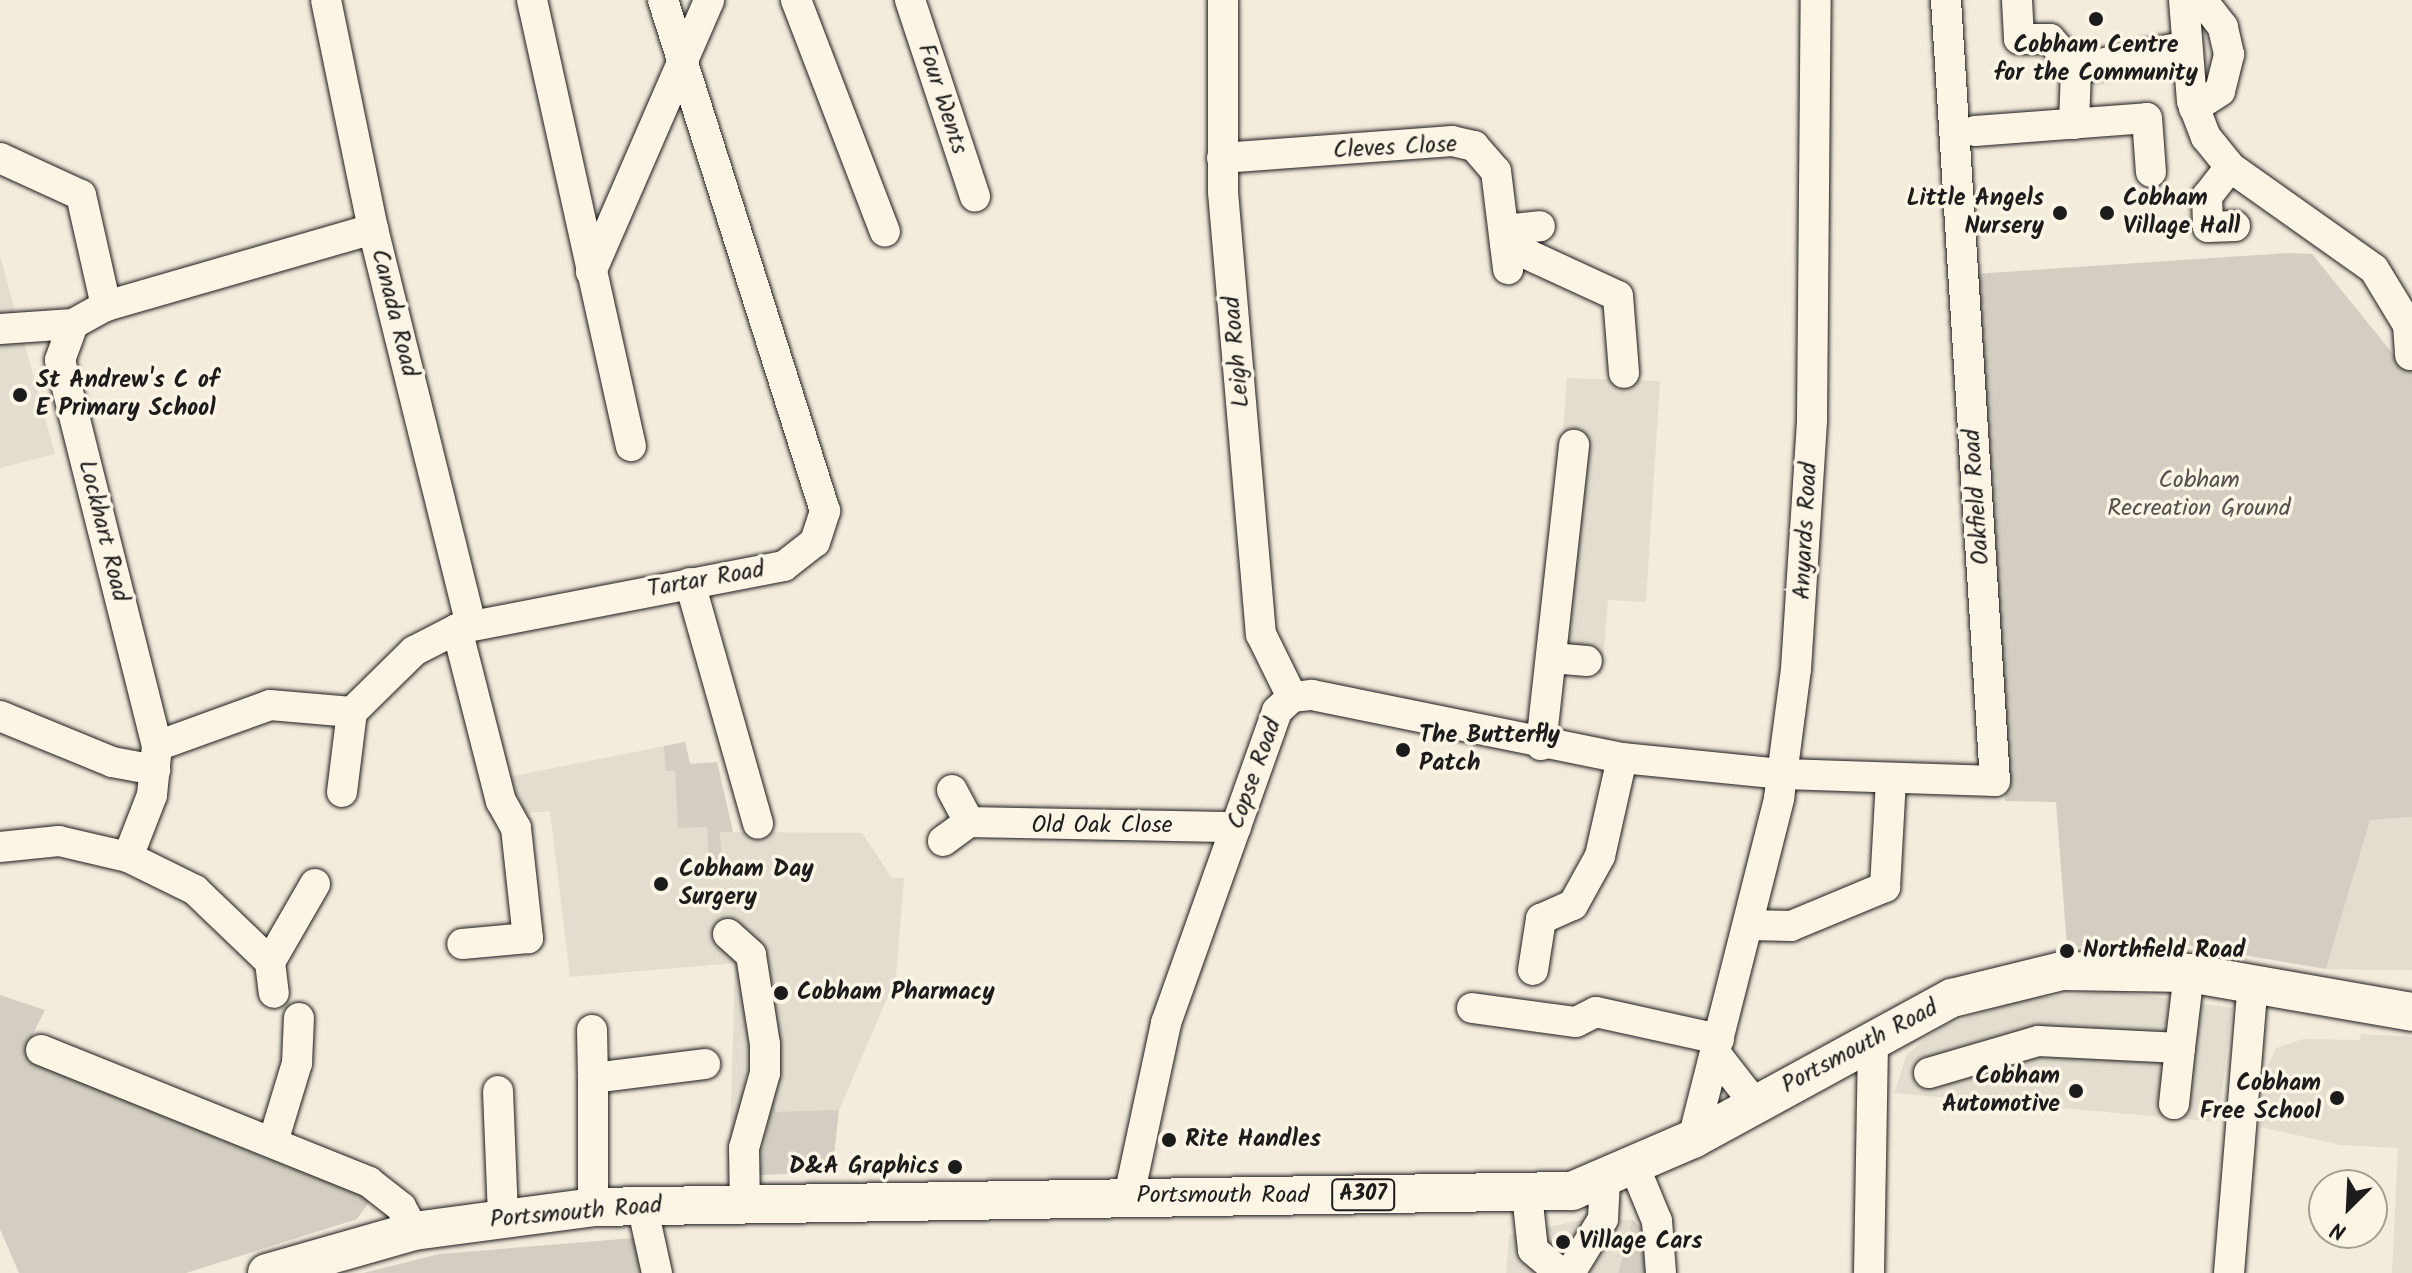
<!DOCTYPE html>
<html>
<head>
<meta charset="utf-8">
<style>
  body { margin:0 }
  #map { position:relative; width:2412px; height:1273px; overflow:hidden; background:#f3ecdd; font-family:Kalam,sans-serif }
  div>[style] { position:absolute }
  .built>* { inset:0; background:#e3ddcf }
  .green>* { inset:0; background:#d3cec1 }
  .roads { filter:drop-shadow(0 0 2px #1c1c1c) drop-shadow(0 0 2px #1c1c1c) }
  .minor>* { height:30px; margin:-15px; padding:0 15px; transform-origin:15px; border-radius:15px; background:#fcf5e5 }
  .major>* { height:38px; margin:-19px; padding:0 19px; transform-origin:19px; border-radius:19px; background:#fcf5e5 }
  .dots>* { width:22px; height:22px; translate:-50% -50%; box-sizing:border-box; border:4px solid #fcf5e5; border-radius:50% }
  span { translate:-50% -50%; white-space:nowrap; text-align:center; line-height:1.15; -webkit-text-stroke:7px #fcf5e5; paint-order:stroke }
  .shield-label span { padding:2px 6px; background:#fcf5e5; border:2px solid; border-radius:6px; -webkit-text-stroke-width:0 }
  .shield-label { font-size:22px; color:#1c1c1c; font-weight:700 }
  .poi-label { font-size:24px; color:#1c1c1c; font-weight:700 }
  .right { translate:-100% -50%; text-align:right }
  .left { translate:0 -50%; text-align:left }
  .street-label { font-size:24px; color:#1c1c1c }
  .park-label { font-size:24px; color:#53514e }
  .north { position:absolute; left:2308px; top:1169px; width:80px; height:80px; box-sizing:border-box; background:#fcf5e5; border:2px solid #a29e95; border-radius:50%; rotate:204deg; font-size:22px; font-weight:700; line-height:32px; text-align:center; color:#1c1c1c }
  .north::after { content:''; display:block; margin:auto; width:28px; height:36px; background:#1c1c1c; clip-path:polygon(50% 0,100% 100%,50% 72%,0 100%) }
</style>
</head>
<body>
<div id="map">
  <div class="built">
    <div style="clip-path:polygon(0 256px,55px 454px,0 468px)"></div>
    <div style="clip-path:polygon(1567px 378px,1660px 381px,1646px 602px,1608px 600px,1602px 674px,1558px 670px,1555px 552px)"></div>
    <div style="clip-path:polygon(685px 742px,690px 764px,717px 762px,733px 832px,862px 833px,892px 878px,904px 878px,896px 978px,839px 1110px,832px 1172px,729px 1175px,735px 963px,570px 977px,550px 811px,516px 814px,508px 777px)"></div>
    <div style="clip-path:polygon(2412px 817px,2412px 970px,2326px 969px,2370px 820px)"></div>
    <div style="clip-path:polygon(2114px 991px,2232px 1008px,2218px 1122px,1894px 1093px,1907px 1054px,1941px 1027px,2022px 999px)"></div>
    <div style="clip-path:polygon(2361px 1034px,2412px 1037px,2412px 1273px,2392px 1273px,2398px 1148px,2341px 1145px,2260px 1127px,2266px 1070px,2276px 1048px,2303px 1039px,2360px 1040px)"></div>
    <div style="clip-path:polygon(1586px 1219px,1633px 1220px,1618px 1273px,1506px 1273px,1509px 1235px)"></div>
  </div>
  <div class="green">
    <div style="clip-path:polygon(2288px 253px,2312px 254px,2398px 360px,2412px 359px,2412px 817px,2370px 820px,2326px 969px,2167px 942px,2067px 947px,2056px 802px,2005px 801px,1973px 274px)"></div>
    <div style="clip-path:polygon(685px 742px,690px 764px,717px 762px,733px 832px,720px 832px,722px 861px,709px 862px,707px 827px,678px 828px,675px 771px,666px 771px,664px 746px)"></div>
    <div style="clip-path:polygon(0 995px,45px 1010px,25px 1050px,371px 1199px,357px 1219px,186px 1273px,19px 1273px,0 1229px)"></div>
    <div style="clip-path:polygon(773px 1097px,776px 1112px,839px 1110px,832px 1172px,759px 1175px)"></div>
    <div style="clip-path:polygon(1633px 1220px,1648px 1235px,1651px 1273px,1618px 1273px)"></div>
    <div style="clip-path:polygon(634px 1238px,642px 1273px,363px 1273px,439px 1254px)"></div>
  </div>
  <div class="roads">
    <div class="minor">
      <div style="left:326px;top:0;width:234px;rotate:78.4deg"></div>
      <div style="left:373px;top:229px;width:407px;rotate:76.1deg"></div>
      <div style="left:532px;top:0;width:457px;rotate:77.5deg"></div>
      <div style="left:796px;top:0;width:248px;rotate:69deg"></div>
      <div style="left:910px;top:0;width:207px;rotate:71.7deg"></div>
      <div style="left:1223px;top:0;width:192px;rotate:90deg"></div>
      <div style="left:1223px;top:192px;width:444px;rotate:85.1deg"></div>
      <div style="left:1261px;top:634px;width:70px;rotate:63.8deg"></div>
      <div style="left:2017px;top:0;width:39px;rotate:87deg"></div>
      <div style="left:2019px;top:39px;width:31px"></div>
      <div style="left:2050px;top:39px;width:40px;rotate:49deg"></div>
      <div style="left:2076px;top:69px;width:113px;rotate:-11.7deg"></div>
      <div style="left:2184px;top:0;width:101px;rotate:85.5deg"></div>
      <div style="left:2192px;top:101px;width:39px;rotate:69deg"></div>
      <div style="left:2206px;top:137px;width:38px;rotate:51deg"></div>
      <div style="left:2230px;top:167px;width:176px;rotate:35.3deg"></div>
      <div style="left:2374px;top:269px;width:66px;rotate:58.7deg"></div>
      <div style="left:2408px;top:325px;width:30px;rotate:86deg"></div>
      <div style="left:2194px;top:108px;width:31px;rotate:-33deg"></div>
      <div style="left:2220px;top:91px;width:38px;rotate:-76deg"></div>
      <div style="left:2229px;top:54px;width:28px;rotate:-103deg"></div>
      <div style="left:2223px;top:27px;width:34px;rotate:-128deg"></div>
      <div style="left:2074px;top:124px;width:55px;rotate:-87.9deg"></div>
      <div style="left:1975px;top:131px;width:172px;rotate:-4.3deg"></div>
      <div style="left:2147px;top:118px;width:54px;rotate:85.8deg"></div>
      <div style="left:0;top:158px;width:89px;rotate:24.6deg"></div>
      <div style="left:81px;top:195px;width:114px;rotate:77.3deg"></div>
      <div style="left:1222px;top:158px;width:231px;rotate:-4.2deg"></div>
      <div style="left:1452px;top:141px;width:23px;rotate:13deg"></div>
      <div style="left:1474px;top:146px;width:33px;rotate:49deg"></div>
      <div style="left:1496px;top:171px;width:99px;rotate:83deg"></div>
      <div style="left:2230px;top:167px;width:37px;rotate:128deg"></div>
      <div style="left:2207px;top:196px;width:31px;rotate:88deg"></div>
      <div style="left:2208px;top:227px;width:27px;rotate:-2deg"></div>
      <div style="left:1504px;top:230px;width:36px;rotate:-6deg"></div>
      <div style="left:1505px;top:244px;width:124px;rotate:24.7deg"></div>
      <div style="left:1618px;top:296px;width:77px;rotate:85.5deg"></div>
      <div style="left:591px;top:272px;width:296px;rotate:-66.5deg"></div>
      <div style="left:0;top:329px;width:73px;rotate:-3.9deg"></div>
      <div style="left:690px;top:583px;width:250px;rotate:74.2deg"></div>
      <div style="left:457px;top:629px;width:178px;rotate:75.7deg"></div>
      <div style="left:501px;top:801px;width:31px;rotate:61deg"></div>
      <div style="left:516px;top:828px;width:111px;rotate:83.8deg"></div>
      <div style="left:528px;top:938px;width:66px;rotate:174.8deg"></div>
      <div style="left:1552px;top:658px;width:35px;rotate:5deg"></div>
      <div style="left:0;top:716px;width:121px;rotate:22.3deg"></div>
      <div style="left:112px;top:762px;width:44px;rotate:10.5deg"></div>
      <div style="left:1541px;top:745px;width:302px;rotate:-83.7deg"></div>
      <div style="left:157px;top:746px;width:120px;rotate:-19.9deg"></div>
      <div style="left:270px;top:705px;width:82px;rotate:4.9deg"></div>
      <div style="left:352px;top:712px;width:87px;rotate:-44.5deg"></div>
      <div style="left:414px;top:651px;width:48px;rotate:-27.1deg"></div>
      <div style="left:457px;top:629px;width:333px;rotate:-10.9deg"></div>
      <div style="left:784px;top:566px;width:39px;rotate:-38deg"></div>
      <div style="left:815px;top:542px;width:33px;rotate:-72deg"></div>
      <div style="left:825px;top:511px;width:536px;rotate:-107.59deg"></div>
      <div style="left:952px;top:790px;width:36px;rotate:62deg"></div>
      <div style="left:342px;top:792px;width:81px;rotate:-82.9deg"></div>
      <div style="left:943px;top:841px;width:32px;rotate:-36deg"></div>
      <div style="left:969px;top:822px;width:267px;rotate:1.1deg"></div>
      <div style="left:0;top:847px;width:59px;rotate:-5.8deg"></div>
      <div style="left:59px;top:841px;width:71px;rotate:13.1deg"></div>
      <div style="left:128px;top:857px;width:75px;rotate:26.2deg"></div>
      <div style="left:195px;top:890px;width:104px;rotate:43.8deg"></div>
      <div style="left:270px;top:962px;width:31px;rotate:83deg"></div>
      <div style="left:128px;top:857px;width:66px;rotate:-68.8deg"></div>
      <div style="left:152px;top:795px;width:49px;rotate:-84.2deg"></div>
      <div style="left:157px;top:746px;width:398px;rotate:-104.1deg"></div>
      <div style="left:60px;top:360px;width:38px;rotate:-70deg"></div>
      <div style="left:73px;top:324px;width:38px;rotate:-29deg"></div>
      <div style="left:106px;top:306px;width:278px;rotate:-16.1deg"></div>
      <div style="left:1749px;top:925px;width:42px;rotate:1.4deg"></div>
      <div style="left:1791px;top:926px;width:102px;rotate:-22.5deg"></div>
      <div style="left:1885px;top:887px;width:106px;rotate:-86.8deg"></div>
      <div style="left:728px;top:934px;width:31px;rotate:42deg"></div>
      <div style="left:751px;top:955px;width:90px;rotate:81.1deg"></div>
      <div style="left:765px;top:1044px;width:29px;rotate:90deg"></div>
      <div style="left:765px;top:1073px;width:78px;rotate:105.6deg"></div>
      <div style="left:744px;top:1148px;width:56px;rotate:89deg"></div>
      <div style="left:270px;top:962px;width:90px;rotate:-60deg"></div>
      <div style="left:1533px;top:970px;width:52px;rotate:-81.1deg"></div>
      <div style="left:1541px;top:919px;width:35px;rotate:-24deg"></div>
      <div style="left:1573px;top:905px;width:56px;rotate:-61.1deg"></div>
      <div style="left:1600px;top:856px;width:100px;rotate:-77.3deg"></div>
      <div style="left:1472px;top:1008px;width:105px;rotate:7.7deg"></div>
      <div style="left:1576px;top:1022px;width:22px;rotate:-27deg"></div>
      <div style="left:1596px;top:1012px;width:126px;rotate:12.4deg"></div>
      <div style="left:592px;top:1030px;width:48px;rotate:88.8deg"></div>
      <div style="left:41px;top:1050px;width:354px;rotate:21.9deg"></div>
      <div style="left:369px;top:1182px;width:41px;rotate:38deg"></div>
      <div style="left:401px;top:1207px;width:27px;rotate:62deg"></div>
      <div style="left:1716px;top:1054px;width:63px;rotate:52deg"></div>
      <div style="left:1929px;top:1073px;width:114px;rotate:-16.4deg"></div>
      <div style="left:2038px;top:1041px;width:142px;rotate:2.8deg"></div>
      <div style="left:2180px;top:1048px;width:76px;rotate:-83.2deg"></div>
      <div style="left:498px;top:1091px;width:126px;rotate:87.7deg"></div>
      <div style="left:2174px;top:1104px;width:56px;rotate:-83.9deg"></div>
      <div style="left:1693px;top:1139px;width:352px;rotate:-75.8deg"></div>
      <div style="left:1779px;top:798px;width:130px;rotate:-82.5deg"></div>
      <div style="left:1796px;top:669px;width:251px;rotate:-86.3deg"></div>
      <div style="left:1812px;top:419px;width:419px;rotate:-89.5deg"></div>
      <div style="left:273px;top:1142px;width:83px;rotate:-73.1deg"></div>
      <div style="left:297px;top:1063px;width:45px;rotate:-87.5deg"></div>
      <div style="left:1635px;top:1168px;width:57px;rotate:67.5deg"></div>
      <div style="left:1657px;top:1221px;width:52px;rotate:85.6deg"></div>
      <div style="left:1527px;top:1194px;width:56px;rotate:83.9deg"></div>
      <div style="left:1533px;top:1250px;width:35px;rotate:40deg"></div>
      <div style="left:1129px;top:1196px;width:177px;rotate:-77.9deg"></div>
      <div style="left:1166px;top:1023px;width:331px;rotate:-70.4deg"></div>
      <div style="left:1277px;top:711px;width:21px;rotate:-43deg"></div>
      <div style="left:1292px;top:697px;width:20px;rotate:-6deg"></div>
      <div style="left:1312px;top:695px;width:316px;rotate:11.5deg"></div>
      <div style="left:1622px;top:758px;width:162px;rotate:5.7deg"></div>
      <div style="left:1783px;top:774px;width:212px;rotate:1.9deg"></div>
      <div style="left:1995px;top:781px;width:783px;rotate:-93.59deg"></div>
      <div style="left:642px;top:1205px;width:70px;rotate:77.6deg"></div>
      <div style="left:593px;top:1207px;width:129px;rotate:-90deg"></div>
      <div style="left:593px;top:1078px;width:113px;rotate:-7.1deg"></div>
      <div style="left:1570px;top:1273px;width:63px;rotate:-58.6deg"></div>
      <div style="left:1603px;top:1219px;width:38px;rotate:-87deg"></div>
      <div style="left:1869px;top:1273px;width:235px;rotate:-89deg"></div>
      <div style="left:2229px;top:1273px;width:290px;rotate:-85.3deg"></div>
    </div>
    <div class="major">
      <div style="left:267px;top:1273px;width:153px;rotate:-15.9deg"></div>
      <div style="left:414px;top:1231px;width:181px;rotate:-7.6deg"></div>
      <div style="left:593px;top:1207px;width:979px;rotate:-0.94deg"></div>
      <div style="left:1572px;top:1191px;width:132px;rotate:-23.3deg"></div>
      <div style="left:1693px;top:1139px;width:295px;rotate:-28.6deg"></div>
      <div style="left:1952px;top:998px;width:113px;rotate:-13.8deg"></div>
      <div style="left:2062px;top:971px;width:127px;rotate:0.9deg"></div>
      <div style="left:2189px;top:973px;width:226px;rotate:9.9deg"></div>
    </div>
  </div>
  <div class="dots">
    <div style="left:2096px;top:19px;background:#1c1c1c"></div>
    <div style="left:2060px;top:213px;background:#1c1c1c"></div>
    <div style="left:2107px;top:213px;background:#1c1c1c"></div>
    <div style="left:20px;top:395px;background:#1c1c1c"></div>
    <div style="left:1403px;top:750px;background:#1c1c1c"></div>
    <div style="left:661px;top:884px;background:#1c1c1c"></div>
    <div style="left:2067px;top:951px;background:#1c1c1c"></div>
    <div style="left:781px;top:993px;background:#1c1c1c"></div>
    <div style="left:2076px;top:1091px;background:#1c1c1c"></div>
    <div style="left:2337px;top:1098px;background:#1c1c1c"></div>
    <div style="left:1169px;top:1140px;background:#1c1c1c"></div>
    <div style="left:955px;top:1167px;background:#1c1c1c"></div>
    <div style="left:1563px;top:1242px;background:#1c1c1c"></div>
  </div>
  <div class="shield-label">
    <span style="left:1363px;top:1195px">A307</span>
  </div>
  <div class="poi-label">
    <span style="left:2096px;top:60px">Cobham Centre<br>for the Community</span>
    <span class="right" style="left:2044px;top:213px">Little Angels<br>Nursery</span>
    <span class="left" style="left:2123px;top:213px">Cobham<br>Village Hall</span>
    <span class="left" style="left:36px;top:395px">St Andrew's C of<br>E Primary School</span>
    <span class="left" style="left:1419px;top:750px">The Butterfly<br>Patch</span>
    <span class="left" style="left:679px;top:884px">Cobham Day<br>Surgery</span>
    <span class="left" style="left:2083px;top:951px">Northfield Road</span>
    <span class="left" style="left:797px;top:993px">Cobham Pharmacy</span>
    <span class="right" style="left:2060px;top:1091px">Cobham<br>Automotive</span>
    <span class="right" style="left:2321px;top:1098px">Cobham<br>Free School</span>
    <span class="left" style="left:1185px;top:1140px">Rite Handles</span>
    <span class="right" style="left:939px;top:1167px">D&amp;A Graphics</span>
    <span class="left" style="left:1579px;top:1242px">Village Cars</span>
  </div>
  <div class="street-label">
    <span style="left:942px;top:99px;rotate:72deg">Four Wents</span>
    <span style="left:1395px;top:148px;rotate:-3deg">Cleves Close</span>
    <span style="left:394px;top:313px;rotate:76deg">Canada Road</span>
    <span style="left:1237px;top:352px;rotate:-95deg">Leigh Road</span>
    <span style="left:1977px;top:497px;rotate:-94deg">Oakfield Road</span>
    <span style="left:103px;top:531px;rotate:76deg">Lockhart Road</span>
    <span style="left:1806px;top:531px;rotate:-87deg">Anyards Road</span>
    <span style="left:706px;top:580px;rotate:-10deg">Tartar Road</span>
    <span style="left:1255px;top:774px;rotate:-70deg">Copse Road</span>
    <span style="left:1102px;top:826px">Old Oak Close</span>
    <span style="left:1860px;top:1047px;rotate:-28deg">Portsmouth Road</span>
    <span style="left:1223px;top:1196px">Portsmouth Road</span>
    <span style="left:576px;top:1213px;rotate:-5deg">Portsmouth Road</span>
  </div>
  <div class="park-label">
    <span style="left:2199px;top:495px">Cobham<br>Recreation Ground</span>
  </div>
  <div class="north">N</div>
</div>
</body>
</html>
